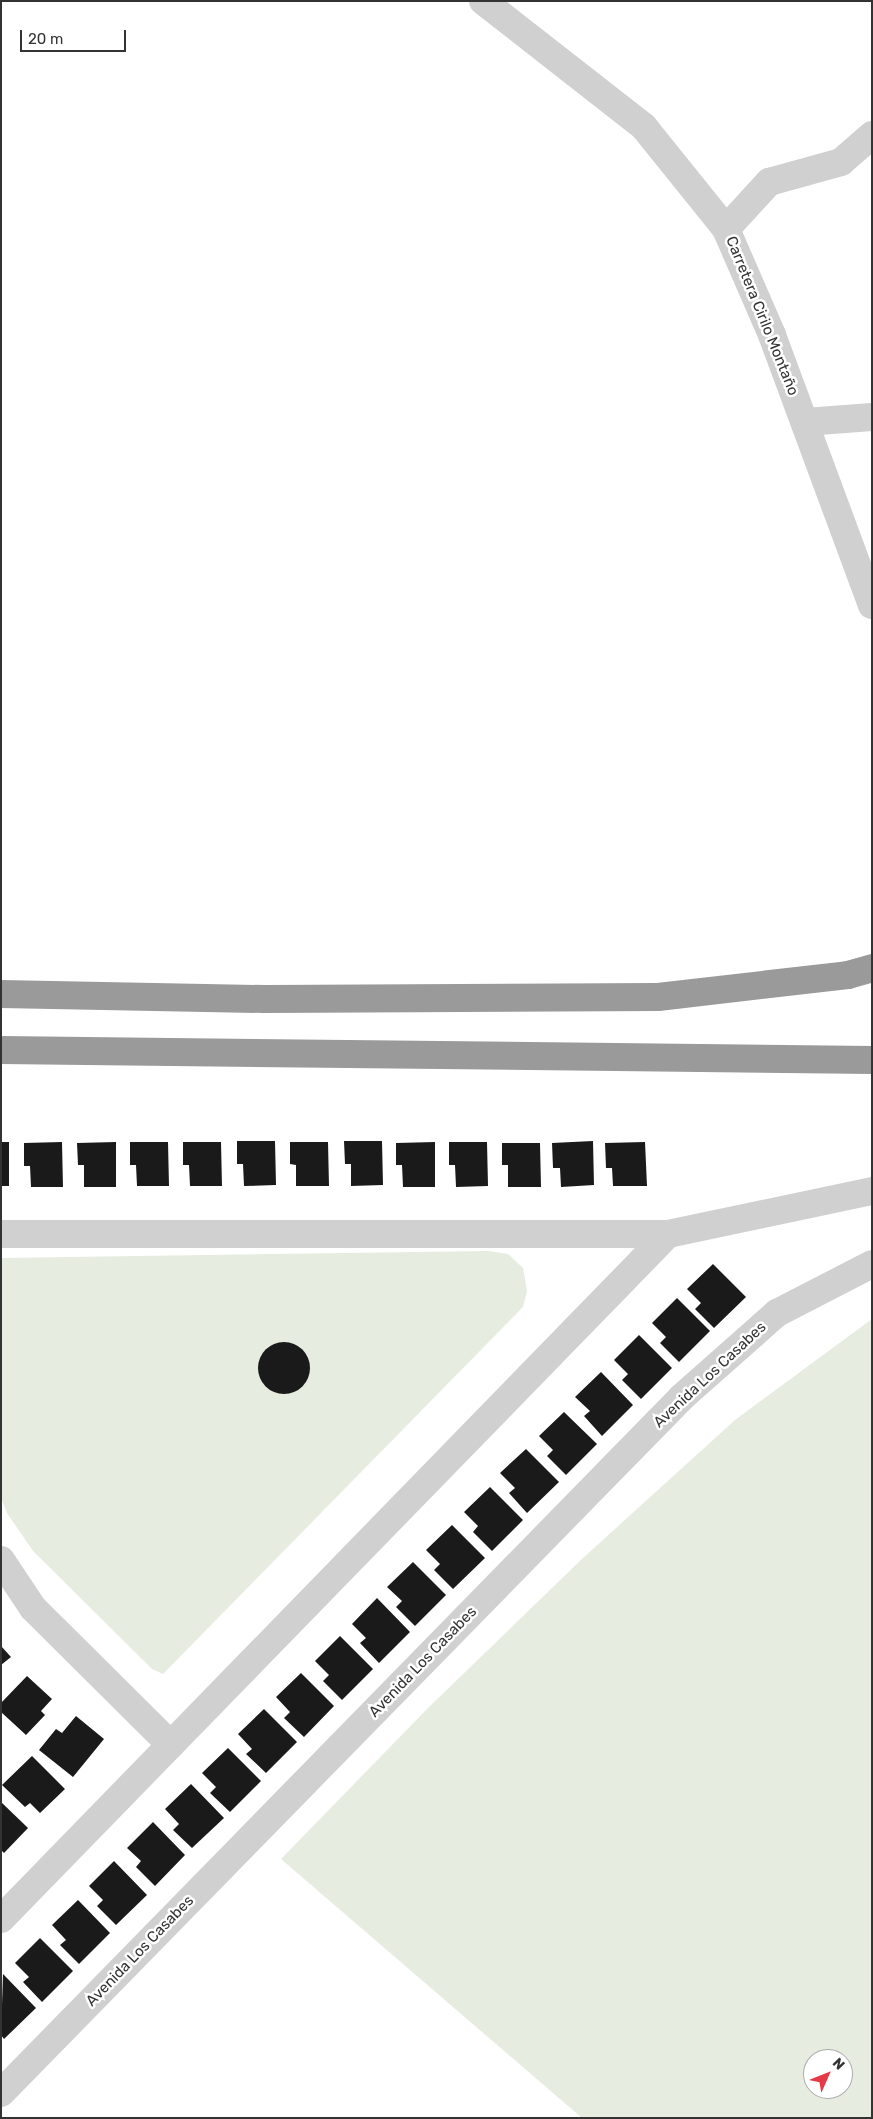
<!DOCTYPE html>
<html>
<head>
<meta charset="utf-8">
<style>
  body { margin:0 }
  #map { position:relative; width:873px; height:2119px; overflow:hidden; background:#fff; font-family:Rubik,sans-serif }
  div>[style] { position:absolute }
  .green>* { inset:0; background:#e6ecdf }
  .building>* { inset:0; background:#1a1a1a; transform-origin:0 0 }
  .round { border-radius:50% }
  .minor>* { height:28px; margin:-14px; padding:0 14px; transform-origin:14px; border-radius:14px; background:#d0d0d0 }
  .highway>* { height:28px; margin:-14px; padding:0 14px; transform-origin:14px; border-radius:14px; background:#9a9a9a }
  span { translate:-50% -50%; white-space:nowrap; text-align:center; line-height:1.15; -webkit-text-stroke:5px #fff; paint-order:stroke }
  .street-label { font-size:15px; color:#333 }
  .frame { position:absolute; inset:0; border:2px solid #333; pointer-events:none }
  .north { position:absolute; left:803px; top:2049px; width:50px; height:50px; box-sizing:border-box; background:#fff; border:1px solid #adadad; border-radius:50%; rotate:46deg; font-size:14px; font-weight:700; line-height:20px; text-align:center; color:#333 }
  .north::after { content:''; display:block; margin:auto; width:18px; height:22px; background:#e63946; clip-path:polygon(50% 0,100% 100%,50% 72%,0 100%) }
  .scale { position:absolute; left:20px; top:30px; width:106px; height:22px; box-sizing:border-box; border:2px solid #333; border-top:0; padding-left:6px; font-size:15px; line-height:18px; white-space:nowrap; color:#333; -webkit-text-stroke:4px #fff; paint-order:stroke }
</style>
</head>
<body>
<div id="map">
  <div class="green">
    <div style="clip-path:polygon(488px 1251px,508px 1254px,523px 1268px,527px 1291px,523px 1307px,163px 1674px,152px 1669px,33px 1551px,7px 1513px,1px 1498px,1px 1258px)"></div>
    <div style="clip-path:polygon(evenodd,872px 1319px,872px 2118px,582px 2118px,281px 1859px,429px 1707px,583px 1558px,735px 1420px,872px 1319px,813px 2059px,843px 2059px,843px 2089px,813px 2089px,813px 2059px)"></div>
  </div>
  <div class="building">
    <div style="clip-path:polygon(237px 1141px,275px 1141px,276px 1185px,244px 1186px,243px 1164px,237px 1164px)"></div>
    <div style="clip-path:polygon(344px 1141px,382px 1141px,383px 1185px,351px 1186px,351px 1164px,345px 1164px)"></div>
    <div style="clip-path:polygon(593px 1141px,594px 1185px,561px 1187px,560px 1168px,553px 1168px,552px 1143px)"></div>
    <div style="left:1px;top:1142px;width:8px;height:44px"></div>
    <div style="clip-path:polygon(62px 1142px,63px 1187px,31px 1187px,30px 1166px,24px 1166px,24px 1143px)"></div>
    <div style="clip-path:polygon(116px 1142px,116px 1187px,84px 1187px,84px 1165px,78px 1165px,77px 1143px)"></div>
    <div style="clip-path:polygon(130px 1142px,168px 1142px,169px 1186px,137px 1186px,136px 1165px,130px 1165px)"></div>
    <div style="clip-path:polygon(183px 1142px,221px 1142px,222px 1186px,190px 1186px,189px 1165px,183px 1165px)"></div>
    <div style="clip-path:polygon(290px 1142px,328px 1142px,329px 1186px,296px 1186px,296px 1165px,290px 1164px)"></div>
    <div style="clip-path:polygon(435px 1142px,435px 1187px,403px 1187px,402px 1165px,396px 1165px,396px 1143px)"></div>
    <div style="clip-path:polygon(449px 1142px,487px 1142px,488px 1186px,456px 1187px,455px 1165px,449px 1165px)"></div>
    <div style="clip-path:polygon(645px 1142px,647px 1186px,613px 1186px,612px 1168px,606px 1168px,605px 1143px)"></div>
    <div style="clip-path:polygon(502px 1143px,540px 1143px,541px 1187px,508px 1187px,508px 1165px,502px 1165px)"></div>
    <div style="clip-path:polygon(713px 1264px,746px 1297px,714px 1328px,695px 1309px,701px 1303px,687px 1289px)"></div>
    <div style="clip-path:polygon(677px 1298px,710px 1331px,679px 1362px,660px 1343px,666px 1337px,652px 1323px)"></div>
    <div style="clip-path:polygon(639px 1335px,672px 1368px,641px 1399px,622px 1380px,628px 1374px,614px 1360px)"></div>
    <div class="round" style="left:258px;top:1342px;width:52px;height:52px"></div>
    <div style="clip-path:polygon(601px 1372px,633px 1405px,602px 1436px,584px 1416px,590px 1411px,575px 1397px)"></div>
    <div style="clip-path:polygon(564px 1412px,597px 1444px,566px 1475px,547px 1456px,553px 1450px,539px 1436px)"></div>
    <div style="clip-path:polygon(526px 1449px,559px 1482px,527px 1513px,509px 1493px,515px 1488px,500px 1473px)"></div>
    <div style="clip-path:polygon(490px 1487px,523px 1520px,492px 1551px,473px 1532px,478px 1526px,464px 1512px)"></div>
    <div style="clip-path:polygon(452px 1525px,485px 1558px,453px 1589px,434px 1570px,440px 1564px,426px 1550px)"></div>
    <div style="clip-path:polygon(413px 1562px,446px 1595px,415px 1626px,396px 1607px,402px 1601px,387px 1587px)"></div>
    <div style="clip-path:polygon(377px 1598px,410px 1632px,379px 1663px,360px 1643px,366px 1638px,352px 1624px)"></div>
    <div style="clip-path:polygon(340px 1636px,373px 1669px,342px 1700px,323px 1681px,329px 1675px,315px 1661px)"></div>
    <div style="clip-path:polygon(1px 1646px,11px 1657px,1px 1665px)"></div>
    <div style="clip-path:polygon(301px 1673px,334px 1706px,304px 1737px,284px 1718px,290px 1712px,276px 1697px)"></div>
    <div style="clip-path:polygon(27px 1676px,52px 1699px,41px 1711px,45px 1715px,26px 1735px,1px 1712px,1px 1703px)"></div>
    <div style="clip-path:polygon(264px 1709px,297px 1742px,266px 1773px,246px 1754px,252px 1749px,238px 1734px)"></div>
    <div style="clip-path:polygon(76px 1716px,104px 1739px,73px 1777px,39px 1750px,56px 1729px,62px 1733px)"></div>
    <div style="clip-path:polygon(228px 1748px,261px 1781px,230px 1812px,210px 1793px,216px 1787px,202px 1773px)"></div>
    <div style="clip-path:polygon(32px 1756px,65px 1789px,40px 1813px,30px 1803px,25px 1807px,2px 1785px)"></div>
    <div style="clip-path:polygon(191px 1784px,224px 1818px,192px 1848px,173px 1830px,179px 1824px,165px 1809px)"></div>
    <div style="clip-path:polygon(1px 1802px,28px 1828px,4px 1853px,1px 1850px)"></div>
    <div style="clip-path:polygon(153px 1822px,185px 1855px,155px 1886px,136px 1867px,141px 1861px,127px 1848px)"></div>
    <div style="clip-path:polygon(114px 1861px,147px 1895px,116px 1925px,97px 1906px,103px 1900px,89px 1886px)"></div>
    <div style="clip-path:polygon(78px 1900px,110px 1933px,79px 1964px,60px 1945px,66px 1940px,52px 1925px)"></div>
    <div style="clip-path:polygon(40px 1938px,73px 1971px,42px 2002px,23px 1982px,29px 1977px,15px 1963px)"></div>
    <div style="clip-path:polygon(3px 1974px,36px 2008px,4px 2039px,1px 2035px)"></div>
  </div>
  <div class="minor">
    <div style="left:483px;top:1px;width:204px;rotate:38deg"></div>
    <div style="left:644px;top:127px;width:131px;rotate:51.2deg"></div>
    <div style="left:726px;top:229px;width:116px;rotate:66.5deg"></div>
    <div style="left:772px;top:335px;width:288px;rotate:69.7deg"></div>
    <div style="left:726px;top:229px;width:64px;rotate:-47.5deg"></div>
    <div style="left:769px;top:182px;width:75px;rotate:-15.5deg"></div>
    <div style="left:841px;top:162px;width:41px;rotate:-41.1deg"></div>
    <div style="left:805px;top:422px;width:67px;rotate:-4.3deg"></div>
    <div style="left:1px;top:1234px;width:667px"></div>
    <div style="left:668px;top:1234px;width:208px;rotate:-11.9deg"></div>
    <div style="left:1px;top:1560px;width:58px;rotate:56.3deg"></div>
    <div style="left:33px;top:1608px;width:194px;rotate:44.8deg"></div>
    <div style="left:1px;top:1919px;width:956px;rotate:-45.76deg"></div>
    <div style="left:1px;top:2093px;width:974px;rotate:-45.62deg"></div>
    <div style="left:682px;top:1397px;width:127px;rotate:-41.5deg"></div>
    <div style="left:777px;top:1313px;width:107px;rotate:-27.3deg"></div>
  </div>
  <div class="highway">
    <div style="left:1px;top:994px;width:264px;rotate:1.1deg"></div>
    <div style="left:265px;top:999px;width:393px;rotate:-0.3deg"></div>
    <div style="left:658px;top:997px;width:191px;rotate:-6.6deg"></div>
    <div style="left:848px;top:975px;width:25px;rotate:-16deg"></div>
    <div style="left:1px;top:1050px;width:871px;rotate:0.66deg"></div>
  </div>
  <div class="street-label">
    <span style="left:762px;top:316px;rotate:68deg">Carretera Cirilo Montaño</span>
    <span style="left:710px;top:1375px;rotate:-43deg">Avenida Los Casabes</span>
    <span style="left:423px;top:1662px;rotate:-46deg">Avenida Los Casabes</span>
    <span style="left:140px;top:1951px;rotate:-46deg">Avenida Los Casabes</span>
  </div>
  <div class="frame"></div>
  <div class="north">N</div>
  <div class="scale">20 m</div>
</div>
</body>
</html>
